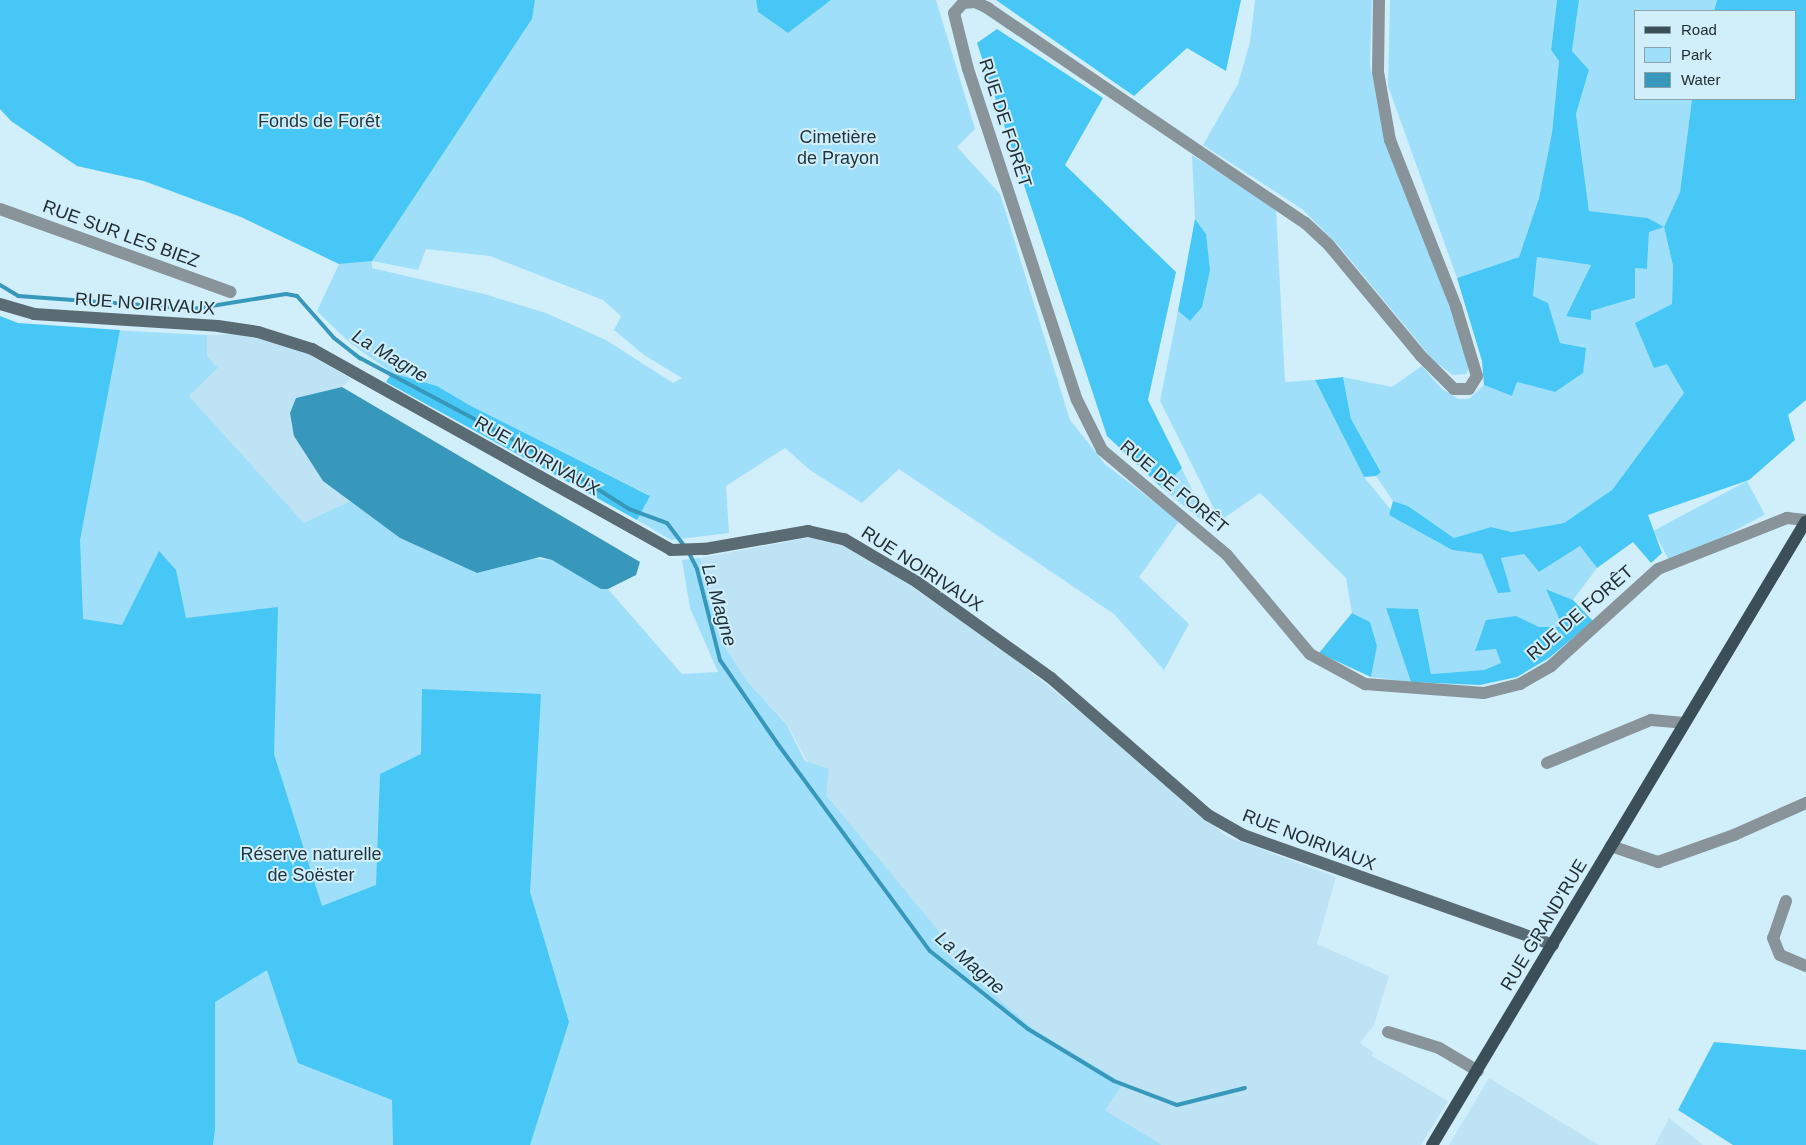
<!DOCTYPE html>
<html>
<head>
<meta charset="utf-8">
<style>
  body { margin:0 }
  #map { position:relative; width:1806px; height:1145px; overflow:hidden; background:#d1eefb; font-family:Arial,sans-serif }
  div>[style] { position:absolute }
  .built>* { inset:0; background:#bde3f4 }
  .green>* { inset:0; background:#a0dffa; transform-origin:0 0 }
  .forest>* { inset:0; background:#47c7f6 }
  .water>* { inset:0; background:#3898bb }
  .stream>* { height:4px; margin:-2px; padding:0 2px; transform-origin:2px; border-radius:2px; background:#3898bb }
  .minor>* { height:12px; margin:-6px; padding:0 6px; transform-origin:6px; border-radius:6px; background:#889499 }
  .tertiary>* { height:12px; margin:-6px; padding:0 6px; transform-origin:6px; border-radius:6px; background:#889499 }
  .secondary>* { height:12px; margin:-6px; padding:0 6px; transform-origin:6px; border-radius:6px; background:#5a6b73 }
  .primary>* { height:12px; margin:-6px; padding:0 6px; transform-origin:6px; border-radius:6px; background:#3a4f58 }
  span { translate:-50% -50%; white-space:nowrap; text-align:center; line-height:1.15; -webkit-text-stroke:4px #d1eefb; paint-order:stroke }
  .park-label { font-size:18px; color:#1f343d }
  .street-label { font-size:18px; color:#222e33 }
  .water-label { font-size:19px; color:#1c313a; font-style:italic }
  .legend { position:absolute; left:1634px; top:10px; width:162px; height:90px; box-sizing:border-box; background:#d1eefb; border:1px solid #8ba1ab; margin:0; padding:6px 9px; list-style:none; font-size:15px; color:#222e33 }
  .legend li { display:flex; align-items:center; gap:10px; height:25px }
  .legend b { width:25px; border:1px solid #8ba1ab }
</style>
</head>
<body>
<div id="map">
  <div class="built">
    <div style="clip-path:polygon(234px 334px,296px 347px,351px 379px,342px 387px,296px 398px,294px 436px,323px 481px,350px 501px,304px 523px,189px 396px,218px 368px,207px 356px,207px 335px)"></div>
    <div style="clip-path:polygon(812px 537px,849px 546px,982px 633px,1109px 735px,1226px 836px,1336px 877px,1317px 944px,1389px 976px,1374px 1025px,1360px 1043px,1373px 1052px,1372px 1056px,1448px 1101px,1421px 1145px,1162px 1145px,1105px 1110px,1124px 1083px,1035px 1030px,939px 947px,945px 940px,826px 795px,787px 724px,746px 680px,726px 649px,700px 558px)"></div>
    <div style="clip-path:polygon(1489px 1078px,1502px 1086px,1599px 1145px,1449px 1145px)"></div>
    <div style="clip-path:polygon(1669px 1118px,1703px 1145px,1655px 1145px)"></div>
  </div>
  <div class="green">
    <div style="clip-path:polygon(evenodd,535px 0,756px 0,758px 12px,788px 33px,831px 0,936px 0,975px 129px,957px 147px,1000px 194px,1070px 420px,1105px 464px,1179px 521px,1139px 577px,1189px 624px,1164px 670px,1114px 614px,899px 469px,862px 503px,810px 470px,785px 448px,726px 486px,729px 533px,671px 540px,637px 520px,649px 495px,471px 406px,437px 386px,392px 373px,349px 342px,317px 311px,339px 264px,372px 260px,532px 19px,535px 0,426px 249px,490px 256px,603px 300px,621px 316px,614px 330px,644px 355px,682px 378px,673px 383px,606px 340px,546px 313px,484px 294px,372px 268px,372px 261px,418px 270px,426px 249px)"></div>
    <div style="clip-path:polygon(1255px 0,1372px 0,1370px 65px,1385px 134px,1471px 365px,1466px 374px,1453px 375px,1434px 361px,1339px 246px,1302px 209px,1203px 145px,1238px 84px,1250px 42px)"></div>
    <div style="clip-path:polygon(1390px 0,1557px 0,1551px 50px,1559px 61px,1552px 133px,1539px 198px,1519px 257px,1457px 278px,1388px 86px)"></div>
    <div style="clip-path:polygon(1579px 0,1717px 0,1714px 11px,1635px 11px,1635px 99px,1692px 99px,1680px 192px,1664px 227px,1673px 266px,1672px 304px,1654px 368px,1667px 363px,1684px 393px,1612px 490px,1564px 523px,1512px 532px,1491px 527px,1454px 538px,1408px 506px,1393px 501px,1376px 476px,1381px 471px,1351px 419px,1343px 377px,1392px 387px,1422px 366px,1441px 388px,1458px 399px,1469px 399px,1484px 385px,1512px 396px,1517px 382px,1555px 392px,1560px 343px,1548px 303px,1533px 296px,1537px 257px,1591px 265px,1566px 315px,1591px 320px,1590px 311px,1635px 298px,1635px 268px,1647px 269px,1649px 231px,1663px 227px,1648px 218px,1589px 211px,1576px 114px,1589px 70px,1572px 51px)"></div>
    <div style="clip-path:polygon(1192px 155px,1276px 209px,1285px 382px,1315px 380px,1364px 477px,1391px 510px,1389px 515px,1452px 550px,1482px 554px,1511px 592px,1500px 558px,1524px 554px,1539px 572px,1580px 546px,1597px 568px,1573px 600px,1547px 589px,1564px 628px,1539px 627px,1516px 616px,1476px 651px,1496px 649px,1501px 663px,1484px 670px,1431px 674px,1418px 609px,1386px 608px,1411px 682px,1371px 677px,1377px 646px,1370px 622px,1352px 613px,1346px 578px,1260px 493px,1220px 521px,1160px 401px,1178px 311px,1190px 321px,1206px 234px,1195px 219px)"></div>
    <div style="clip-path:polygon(17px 325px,207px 335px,207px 356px,218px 368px,189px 396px,304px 523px,350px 501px,400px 538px,477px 573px,529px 558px,552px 560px,601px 588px,608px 589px,682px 674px,718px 672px,690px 608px,682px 560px,700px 558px,726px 649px,746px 680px,787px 725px,805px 761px,829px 769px,826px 795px,946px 940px,939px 947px,1035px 1030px,1124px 1083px,1105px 1110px,1162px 1145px,44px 1145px)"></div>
    <div style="clip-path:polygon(1181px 467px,1210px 527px,1162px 488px)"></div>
    <div style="left:1747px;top:481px;width:38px;height:106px;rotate:62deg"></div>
  </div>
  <div class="forest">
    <div style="clip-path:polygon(0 0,535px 0,532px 19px,372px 261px,339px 264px,241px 217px,144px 181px,77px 166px,11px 121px,0 109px)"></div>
    <div style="clip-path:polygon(756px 0,831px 0,788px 33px,758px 12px)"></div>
    <div style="clip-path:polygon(996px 0,1241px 0,1226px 71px,1187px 48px,1134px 96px)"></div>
    <div style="clip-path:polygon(1557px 0,1579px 0,1572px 51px,1589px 70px,1576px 114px,1589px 211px,1648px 218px,1664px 227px,1680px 192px,1692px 99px,1795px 99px,1795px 11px,1714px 11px,1717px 0,1806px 0,1806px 400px,1788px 415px,1795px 440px,1749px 480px,1648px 515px,1662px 553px,1651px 563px,1633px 542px,1597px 568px,1580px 546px,1539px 572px,1524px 554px,1501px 558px,1511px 592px,1498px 593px,1482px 554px,1452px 550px,1389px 515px,1393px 501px,1408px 506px,1454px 538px,1491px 527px,1512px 532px,1564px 523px,1612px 490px,1684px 393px,1667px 364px,1654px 368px,1635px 323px,1672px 304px,1673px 266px,1664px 227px,1649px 232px,1647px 269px,1635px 268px,1635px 298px,1591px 311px,1591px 320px,1566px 316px,1591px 265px,1537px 257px,1533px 296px,1548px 303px,1560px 343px,1586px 348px,1583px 373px,1555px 392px,1517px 382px,1512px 396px,1484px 385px,1482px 361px,1457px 278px,1519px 257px,1539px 198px,1552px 133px,1559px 61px,1551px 50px)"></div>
    <div style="clip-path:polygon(997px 29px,1103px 98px,1065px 165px,1176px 272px,1148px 400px,1182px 468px,1162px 488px,1107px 436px,977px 43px)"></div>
    <div style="clip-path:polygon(1195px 219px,1206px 234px,1210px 270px,1202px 307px,1190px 321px,1178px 311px)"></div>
    <div style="clip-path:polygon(0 316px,18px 323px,120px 330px,80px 540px,83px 619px,122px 625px,159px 551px,176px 570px,186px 618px,278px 607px,274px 754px,322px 906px,376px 885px,380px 774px,421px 754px,422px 689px,541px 694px,530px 892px,569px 1022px,530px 1145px,393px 1145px,392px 1100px,298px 1063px,267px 970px,215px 1002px,215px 1129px,213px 1145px,0 1145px)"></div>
    <div style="clip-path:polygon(392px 373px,437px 386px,471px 406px,650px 496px,637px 520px,386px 382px)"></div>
    <div style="clip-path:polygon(1343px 377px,1351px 419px,1381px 472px,1376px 476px,1364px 477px,1315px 380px)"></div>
    <div style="clip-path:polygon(1546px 589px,1573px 600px,1593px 621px,1549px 658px,1517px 677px,1480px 685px,1411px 682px,1386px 608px,1418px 609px,1431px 674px,1484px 670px,1501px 663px,1496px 649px,1475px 651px,1486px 620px,1516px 616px,1539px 627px,1563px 627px)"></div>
    <div style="clip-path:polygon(1352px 613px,1370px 622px,1377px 646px,1371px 677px,1319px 653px)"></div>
    <div style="clip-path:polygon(1714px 1042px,1806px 1050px,1806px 1145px,1733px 1145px,1678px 1110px)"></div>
  </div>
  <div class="water">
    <div style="clip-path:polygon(342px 387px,640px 562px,636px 575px,608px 589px,601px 589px,552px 560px,540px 557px,477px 573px,400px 538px,323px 481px,294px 436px,290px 413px,296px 398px)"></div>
  </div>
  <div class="stream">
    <div style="left:0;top:285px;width:21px;rotate:31deg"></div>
    <div style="left:18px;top:296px;width:175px;rotate:4.2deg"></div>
    <div style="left:193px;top:309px;width:94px;rotate:-9.2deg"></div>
    <div style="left:286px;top:294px;width:11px;rotate:10deg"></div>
    <div style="left:297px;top:296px;width:56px;rotate:48.6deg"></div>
    <div style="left:334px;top:338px;width:33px;rotate:38deg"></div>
    <div style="left:360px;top:358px;width:221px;rotate:28.1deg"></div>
    <div style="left:555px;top:462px;width:88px;rotate:32.4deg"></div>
    <div style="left:629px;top:509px;width:40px;rotate:20.2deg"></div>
    <div style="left:667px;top:523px;width:30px;rotate:53deg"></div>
    <div style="left:689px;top:553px;width:18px;rotate:63deg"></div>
    <div style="left:697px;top:569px;width:94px;rotate:75.8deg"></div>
    <div style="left:720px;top:660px;width:101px;rotate:55.5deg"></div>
    <div style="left:777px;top:743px;width:258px;rotate:53.7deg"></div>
    <div style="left:930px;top:951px;width:125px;rotate:38.5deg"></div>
    <div style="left:1028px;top:1029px;width:100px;rotate:31.2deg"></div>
    <div style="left:1114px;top:1081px;width:67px;rotate:20.9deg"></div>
    <div style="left:1177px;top:1105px;width:70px;rotate:-14deg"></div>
  </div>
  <div class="minor">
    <div style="left:0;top:209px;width:245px;rotate:19.8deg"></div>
    <div style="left:1547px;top:763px;width:113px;rotate:-22.5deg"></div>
    <div style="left:1651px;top:720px;width:33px;rotate:5deg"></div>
    <div style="left:1611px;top:846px;width:50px;rotate:18.8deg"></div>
    <div style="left:1658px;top:862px;width:81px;rotate:-19.6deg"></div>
    <div style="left:1734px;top:835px;width:79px;rotate:-24deg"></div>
    <div style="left:1786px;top:901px;width:39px;rotate:109deg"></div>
    <div style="left:1773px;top:938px;width:18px;rotate:68deg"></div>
    <div style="left:1780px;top:955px;width:28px;rotate:23deg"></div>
    <div style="left:1388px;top:1032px;width:53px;rotate:17.4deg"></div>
    <div style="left:1439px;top:1048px;width:45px;rotate:30.5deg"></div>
  </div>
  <div class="tertiary">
    <div style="left:1379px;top:0;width:72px;rotate:90.8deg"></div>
    <div style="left:1378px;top:72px;width:69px;rotate:80deg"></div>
    <div style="left:1390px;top:140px;width:180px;rotate:68.4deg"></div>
    <div style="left:1456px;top:307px;width:72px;rotate:73.1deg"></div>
    <div style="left:1477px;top:376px;width:15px;rotate:122deg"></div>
    <div style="left:1469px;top:389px;width:15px;rotate:180deg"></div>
    <div style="left:1454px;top:389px;width:47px;rotate:-135deg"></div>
    <div style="left:1421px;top:356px;width:144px;rotate:-129.7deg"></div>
    <div style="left:1329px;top:245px;width:33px;rotate:-137deg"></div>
    <div style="left:1305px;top:223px;width:383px;rotate:-145.9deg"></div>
    <div style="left:988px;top:8px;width:14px;rotate:-155deg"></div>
    <div style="left:975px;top:2px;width:12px;rotate:175deg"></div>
    <div style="left:963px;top:3px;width:13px;rotate:132deg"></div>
    <div style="left:954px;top:13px;width:58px;rotate:76deg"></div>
    <div style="left:968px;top:69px;width:348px;rotate:71.8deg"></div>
    <div style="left:1077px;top:400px;width:56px;rotate:63.4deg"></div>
    <div style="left:1102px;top:450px;width:163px;rotate:40deg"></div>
    <div style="left:1227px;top:555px;width:129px;rotate:50deg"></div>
    <div style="left:1310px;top:654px;width:63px;rotate:28.6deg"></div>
    <div style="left:1365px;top:684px;width:119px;rotate:4.3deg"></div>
    <div style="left:1484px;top:693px;width:37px;rotate:-14deg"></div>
    <div style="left:1520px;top:684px;width:36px;rotate:-30deg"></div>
    <div style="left:1551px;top:666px;width:144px;rotate:-42.2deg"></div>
    <div style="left:1658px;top:569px;width:139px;rotate:-21.6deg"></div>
    <div style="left:1787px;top:518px;width:19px;rotate:6deg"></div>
  </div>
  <div class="secondary">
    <div style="left:0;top:304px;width:35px;rotate:16deg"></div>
    <div style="left:34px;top:314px;width:184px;rotate:3.7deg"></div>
    <div style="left:218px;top:326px;width:40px;rotate:8.5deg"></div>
    <div style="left:258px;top:332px;width:57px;rotate:17.5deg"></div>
    <div style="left:312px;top:349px;width:411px;rotate:29.2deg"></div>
    <div style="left:671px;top:550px;width:34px;rotate:-2deg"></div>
    <div style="left:705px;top:549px;width:105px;rotate:-9.9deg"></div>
    <div style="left:808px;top:531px;width:37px;rotate:13deg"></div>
    <div style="left:844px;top:539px;width:85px;rotate:30.5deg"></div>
    <div style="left:917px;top:582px;width:165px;rotate:35.6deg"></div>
    <div style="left:1051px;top:678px;width:208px;rotate:41.1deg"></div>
    <div style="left:1208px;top:815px;width:40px;rotate:29.7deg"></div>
    <div style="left:1243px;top:835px;width:329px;rotate:19.5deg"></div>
  </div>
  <div class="primary">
    <div style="left:1432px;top:1145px;width:727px;rotate:-59.06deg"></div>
  </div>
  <div class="park-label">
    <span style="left:319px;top:121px">Fonds de Forêt</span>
    <span style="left:838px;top:148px">Cimetière<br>de Prayon</span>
    <span style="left:311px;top:865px">Réserve naturelle<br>de Soëster</span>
  </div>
  <div class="street-label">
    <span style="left:1005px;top:123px;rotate:72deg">RUE DE FORÊT</span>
    <span style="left:121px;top:234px;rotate:20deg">RUE SUR LES BIEZ</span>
    <span style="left:145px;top:304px;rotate:4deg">RUE NOIRIVAUX</span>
    <span style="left:537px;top:456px;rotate:30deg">RUE NOIRIVAUX</span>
    <span style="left:1174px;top:487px;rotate:40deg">RUE DE FORÊT</span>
    <span style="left:922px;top:569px;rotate:33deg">RUE NOIRIVAUX</span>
    <span style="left:1580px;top:613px;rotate:-41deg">RUE DE FORÊT</span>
    <span style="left:1309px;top:840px;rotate:21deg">RUE NOIRIVAUX</span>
    <span style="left:1544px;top:925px;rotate:-59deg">RUE GRAND'RUE</span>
  </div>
  <div class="water-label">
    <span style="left:390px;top:356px;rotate:31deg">La Magne</span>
    <span style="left:719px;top:605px;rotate:74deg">La Magne</span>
    <span style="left:970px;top:963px;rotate:41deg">La Magne</span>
  </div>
  <ul class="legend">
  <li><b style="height:6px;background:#3a4f58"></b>Road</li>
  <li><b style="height:14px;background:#a0dffa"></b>Park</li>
  <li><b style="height:14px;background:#3898bb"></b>Water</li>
  </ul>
</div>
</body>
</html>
